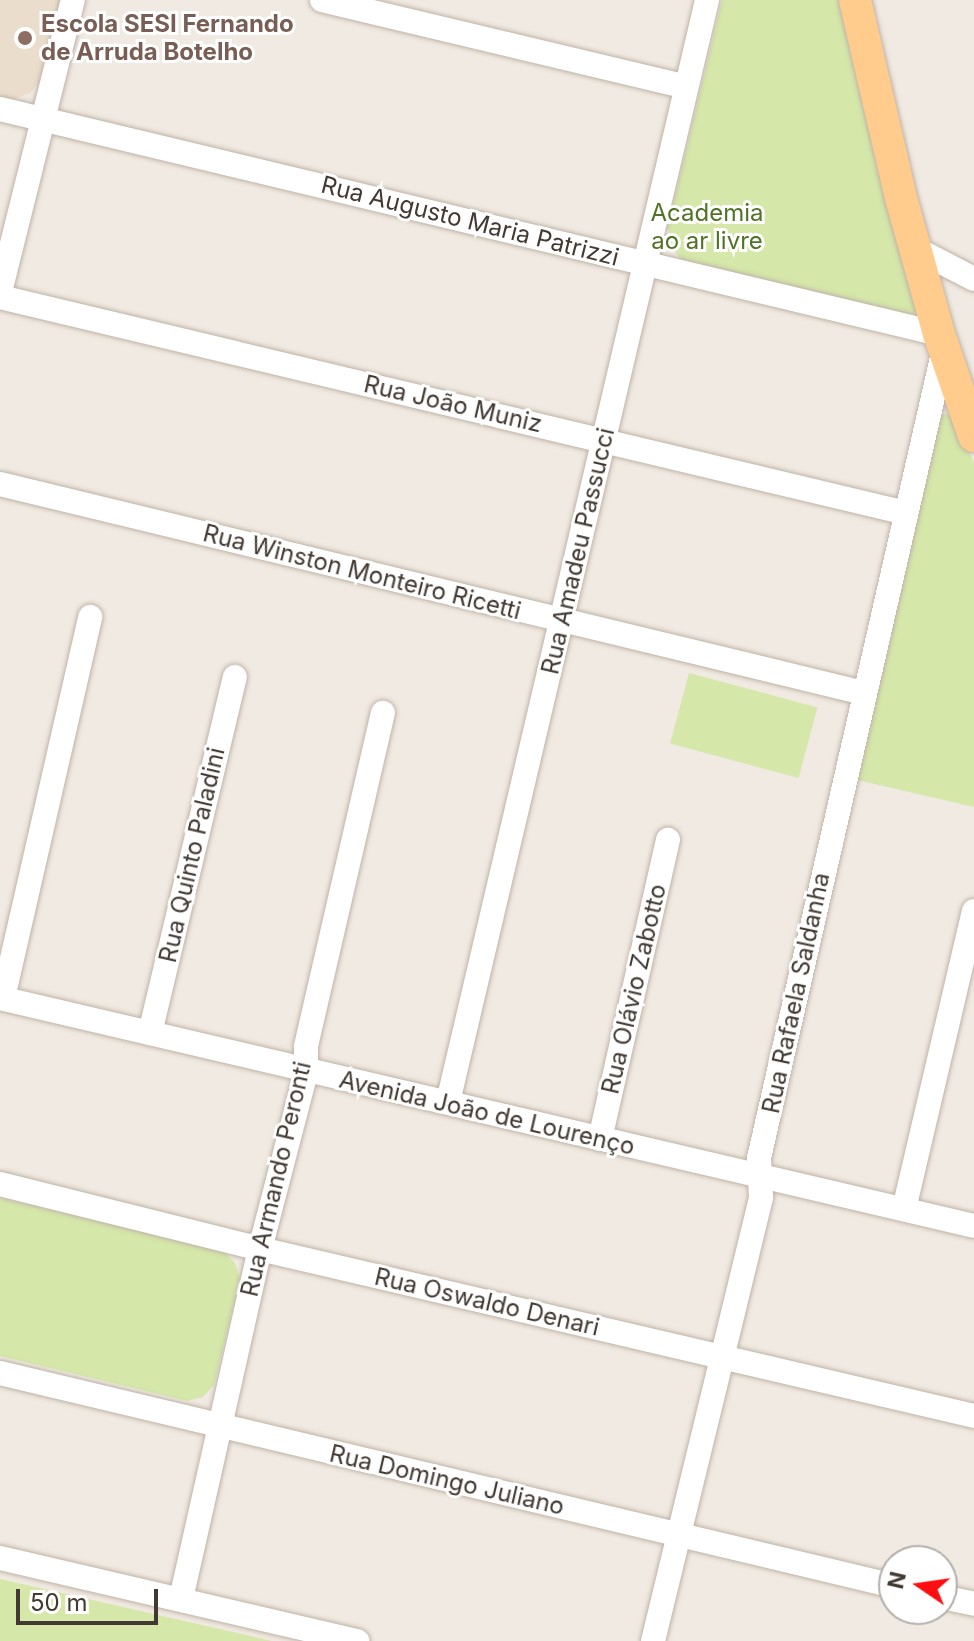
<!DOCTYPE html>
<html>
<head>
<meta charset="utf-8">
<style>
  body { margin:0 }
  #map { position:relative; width:974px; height:1641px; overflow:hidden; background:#f1eae2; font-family:Inter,sans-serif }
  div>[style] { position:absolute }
  .education>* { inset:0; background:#ebddcb }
  .green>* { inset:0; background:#d5e7a9; transform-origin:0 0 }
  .roads { filter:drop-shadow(0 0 2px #bfb3a7) drop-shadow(0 0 2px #bfb3a7) }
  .minor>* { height:24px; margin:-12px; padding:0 12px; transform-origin:12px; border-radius:12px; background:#fff }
  .major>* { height:32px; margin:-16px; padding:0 16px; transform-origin:16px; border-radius:16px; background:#ffcc8d }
  .dots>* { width:22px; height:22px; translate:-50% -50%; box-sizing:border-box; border:4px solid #fff; border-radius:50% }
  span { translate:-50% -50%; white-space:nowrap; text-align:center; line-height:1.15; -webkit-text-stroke:6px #fff; paint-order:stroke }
  .education-label { font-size:24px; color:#785e54; font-weight:700 }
  .left { translate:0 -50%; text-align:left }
  .park-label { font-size:24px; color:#507326 }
  .street-label { font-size:24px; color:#423932 }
  .north { position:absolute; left:878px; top:1545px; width:80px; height:80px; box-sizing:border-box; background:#fff; border:2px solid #b3b0ad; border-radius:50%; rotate:283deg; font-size:22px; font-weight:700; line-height:32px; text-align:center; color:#423932 }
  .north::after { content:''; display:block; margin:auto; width:28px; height:36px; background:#fc0e11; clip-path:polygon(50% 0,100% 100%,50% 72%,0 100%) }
  .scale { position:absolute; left:16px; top:1589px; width:142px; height:36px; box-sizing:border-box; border:4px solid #423932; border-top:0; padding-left:10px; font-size:24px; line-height:28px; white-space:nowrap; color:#423932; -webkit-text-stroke:6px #fff; paint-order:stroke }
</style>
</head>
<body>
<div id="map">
  <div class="education">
    <div style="clip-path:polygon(0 0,60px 0,40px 81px,30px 93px,11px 100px,0 98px)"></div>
  </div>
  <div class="green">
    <div style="clip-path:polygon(722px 0,845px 0,919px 304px,916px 312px,909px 315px,681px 260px,671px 246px,668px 226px)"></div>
    <div style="clip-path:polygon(943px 414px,953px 414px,974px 463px,974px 807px,853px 779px,939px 417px)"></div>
    <div style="left:689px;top:673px;width:133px;height:73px;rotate:15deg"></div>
    <div style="clip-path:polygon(0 1198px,223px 1251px,235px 1263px,240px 1279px,214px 1385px,203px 1397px,187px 1401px,0 1356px)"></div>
    <div style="clip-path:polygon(0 1579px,272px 1641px,0 1641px)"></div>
  </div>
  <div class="roads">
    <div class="minor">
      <div style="left:322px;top:0;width:374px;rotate:13.4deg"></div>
      <div style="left:0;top:109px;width:966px;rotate:13.47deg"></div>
      <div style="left:916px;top:249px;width:65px;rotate:27.3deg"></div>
      <div style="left:0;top:292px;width:301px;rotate:-76deg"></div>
      <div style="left:0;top:297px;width:931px;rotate:13.41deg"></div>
      <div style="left:0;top:484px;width:889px;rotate:13.6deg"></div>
      <div style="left:0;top:998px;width:1000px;rotate:13.17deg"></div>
      <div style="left:3px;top:998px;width:391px;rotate:-77.1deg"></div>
      <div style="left:150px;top:1033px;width:366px;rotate:-76.6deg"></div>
      <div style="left:448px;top:1102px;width:1132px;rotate:-76.77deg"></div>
      <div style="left:600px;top:1139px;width:307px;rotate:-77.2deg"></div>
      <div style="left:0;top:1184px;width:268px;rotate:14deg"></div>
      <div style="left:260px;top:1249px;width:733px;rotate:13.16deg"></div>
      <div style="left:904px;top:1209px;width:306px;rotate:-76.8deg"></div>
      <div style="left:0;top:1373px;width:919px;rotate:13.4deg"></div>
      <div style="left:0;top:1558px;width:367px;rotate:13.1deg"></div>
      <div style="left:942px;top:1597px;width:33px;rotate:12deg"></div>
      <div style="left:181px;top:1599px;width:359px;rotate:-77.3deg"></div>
      <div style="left:260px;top:1249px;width:183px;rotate:-75.4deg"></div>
      <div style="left:306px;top:1072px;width:26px;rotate:-90deg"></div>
      <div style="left:306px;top:1046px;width:342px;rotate:-77deg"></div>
      <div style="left:653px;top:1641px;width:457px;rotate:-76.3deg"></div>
      <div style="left:761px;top:1197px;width:39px;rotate:-93deg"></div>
      <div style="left:759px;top:1158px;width:830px;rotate:-77.12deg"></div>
    </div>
    <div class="major">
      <div style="left:855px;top:0;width:203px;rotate:76.9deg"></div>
      <div style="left:901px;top:198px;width:141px;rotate:74.4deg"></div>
      <div style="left:939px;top:334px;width:108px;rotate:71.1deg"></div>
    </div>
  </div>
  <div class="dots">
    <div style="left:25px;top:38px;background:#8d6e63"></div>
  </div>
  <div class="education-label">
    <span class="left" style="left:41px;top:38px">Escola SESI Fernando<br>de Arruda Botelho</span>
  </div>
  <div class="park-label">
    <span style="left:707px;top:227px">Academia<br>ao ar livre</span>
  </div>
  <div class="street-label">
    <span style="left:470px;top:221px;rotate:14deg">Rua Augusto Maria Patrizzi</span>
    <span style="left:453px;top:404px;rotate:13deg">Rua João Muniz</span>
    <span style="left:578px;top:551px;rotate:-77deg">Rua Amadeu Passucci</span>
    <span style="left:362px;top:572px;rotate:14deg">Rua Winston Monteiro Ricetti</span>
    <span style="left:192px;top:855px;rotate:-77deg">Rua Quinto Paladini</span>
    <span style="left:634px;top:989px;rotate:-77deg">Rua Olávio Zabotto</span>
    <span style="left:796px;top:993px;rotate:-78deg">Rua Rafaela Saldanha</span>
    <span style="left:487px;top:1113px;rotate:13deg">Avenida João de Lourenço</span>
    <span style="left:276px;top:1179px;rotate:-77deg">Rua Armando Peronti</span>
    <span style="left:487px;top:1302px;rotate:13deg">Rua Oswaldo Denari</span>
    <span style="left:447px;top:1480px;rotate:13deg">Rua Domingo Juliano</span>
  </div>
  <div class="north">N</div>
  <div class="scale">50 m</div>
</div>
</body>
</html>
